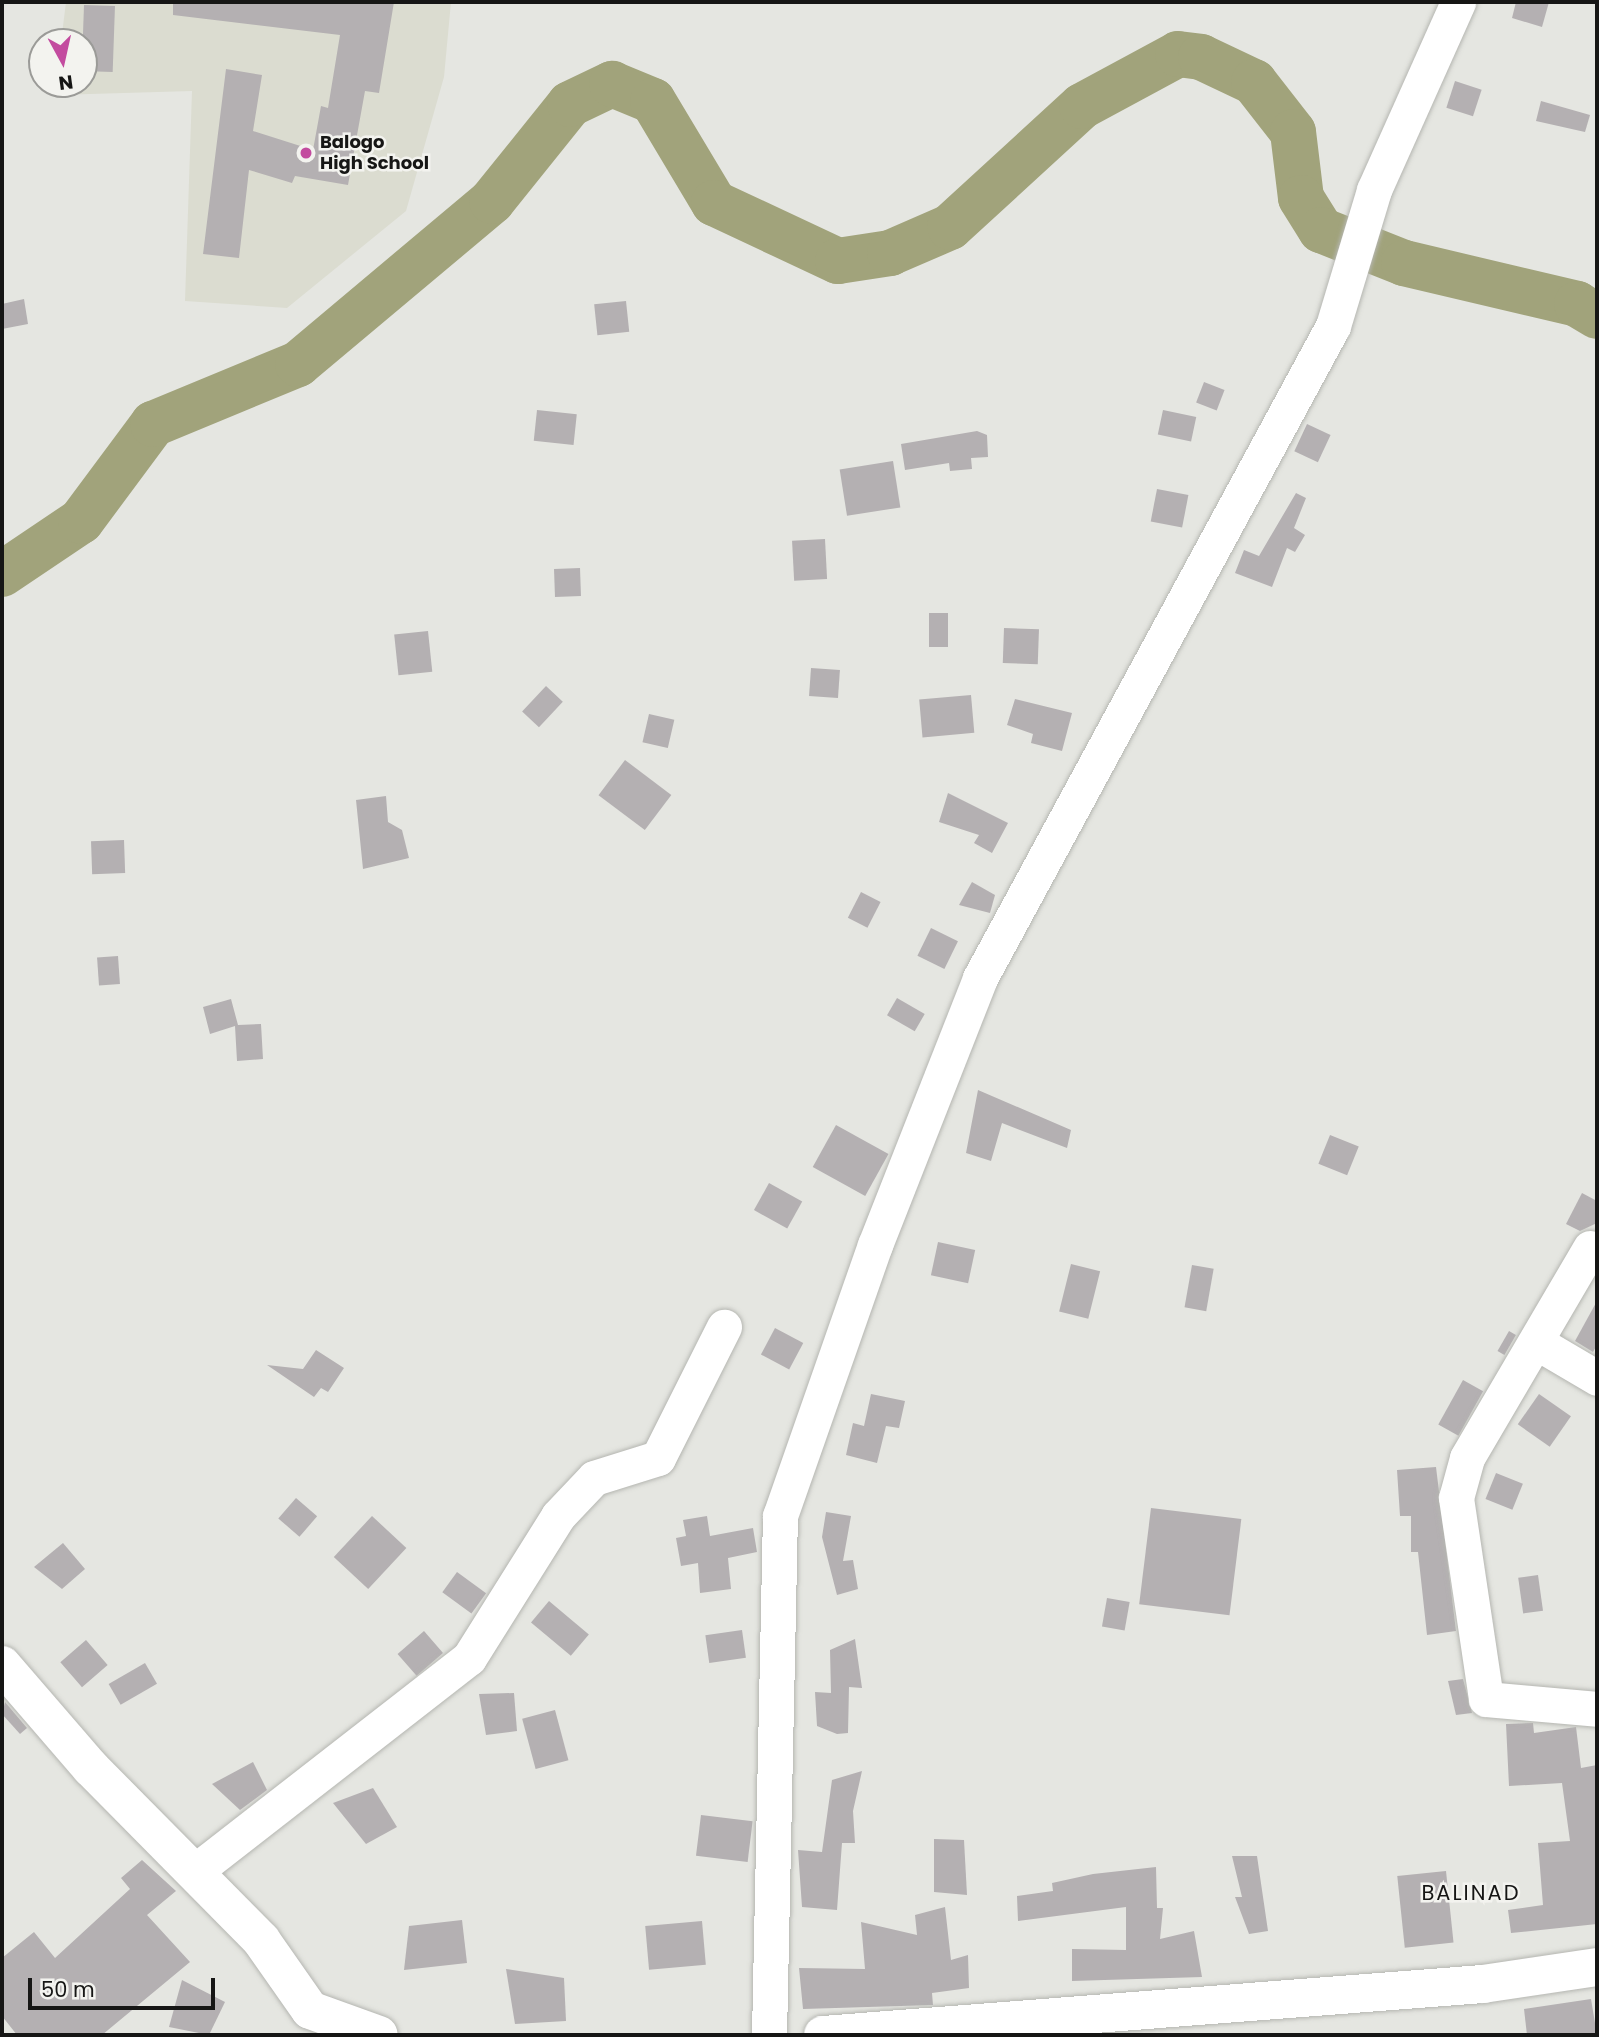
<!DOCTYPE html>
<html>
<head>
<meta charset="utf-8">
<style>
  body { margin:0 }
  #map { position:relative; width:1599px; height:2037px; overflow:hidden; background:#e5e6e1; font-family:Poppins,sans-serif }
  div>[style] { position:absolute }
  .built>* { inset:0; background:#dbdcd0 }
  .river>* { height:46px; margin:-23px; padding:0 23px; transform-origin:23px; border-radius:23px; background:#a1a37b }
  .building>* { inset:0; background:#b4b0b2; transform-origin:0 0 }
  .roads { filter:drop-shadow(0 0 2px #b5b6b1) drop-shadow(0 0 2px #b5b6b1) }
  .minor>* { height:35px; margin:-17.5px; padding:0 17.5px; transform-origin:17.5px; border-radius:17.5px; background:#fff }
  .major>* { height:38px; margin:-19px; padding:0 19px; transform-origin:19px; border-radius:19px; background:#fff }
  .dots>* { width:19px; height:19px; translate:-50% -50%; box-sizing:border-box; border:4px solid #f3f3ef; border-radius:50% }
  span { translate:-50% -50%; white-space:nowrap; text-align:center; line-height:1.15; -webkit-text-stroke:5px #f3f3ef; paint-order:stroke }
  .poi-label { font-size:18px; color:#161615; font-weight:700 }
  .left { translate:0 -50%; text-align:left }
  .quarter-label { font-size:21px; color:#161615; letter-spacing:2px }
  .frame { position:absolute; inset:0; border:4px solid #161615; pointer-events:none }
  .north { position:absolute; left:28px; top:28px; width:70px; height:70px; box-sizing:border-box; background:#f3f3ef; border:2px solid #9b9b98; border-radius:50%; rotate:172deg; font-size:19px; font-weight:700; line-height:28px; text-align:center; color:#161615 }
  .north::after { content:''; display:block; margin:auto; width:24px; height:32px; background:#c34b9f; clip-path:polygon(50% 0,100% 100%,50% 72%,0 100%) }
  .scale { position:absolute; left:28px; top:1978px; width:187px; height:32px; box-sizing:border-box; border:4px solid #161615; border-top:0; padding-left:9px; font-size:21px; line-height:24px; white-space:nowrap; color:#161615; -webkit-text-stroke:5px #f3f3ef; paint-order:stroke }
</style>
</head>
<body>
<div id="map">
  <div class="built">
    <div style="clip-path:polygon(66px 2px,451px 2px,444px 77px,406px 211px,287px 308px,185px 301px,192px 91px,56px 95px,57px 84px,84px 84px,84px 42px,61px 42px)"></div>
  </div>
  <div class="river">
    <div style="left:2px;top:574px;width:95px;rotate:-33.9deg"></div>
    <div style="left:81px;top:521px;width:121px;rotate:-53.4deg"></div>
    <div style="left:153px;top:424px;width:157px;rotate:-22.5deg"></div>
    <div style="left:298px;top:364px;width:253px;rotate:-40deg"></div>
    <div style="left:492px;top:201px;width:124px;rotate:-51.2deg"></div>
    <div style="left:570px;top:104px;width:47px;rotate:-25.5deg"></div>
    <div style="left:612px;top:84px;width:44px;rotate:22.5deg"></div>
    <div style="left:653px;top:101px;width:119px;rotate:59.1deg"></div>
    <div style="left:714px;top:203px;width:137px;rotate:25.1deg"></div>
    <div style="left:838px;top:261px;width:53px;rotate:-8.7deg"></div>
    <div style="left:890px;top:253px;width:65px;rotate:-23.4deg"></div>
    <div style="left:950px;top:227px;width:179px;rotate:-42.5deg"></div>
    <div style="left:1082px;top:106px;width:109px;rotate:-28.4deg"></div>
    <div style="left:1178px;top:54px;width:23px;rotate:7deg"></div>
    <div style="left:1201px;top:57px;width:59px;rotate:25.3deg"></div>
    <div style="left:1254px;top:82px;width:63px;rotate:52deg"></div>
    <div style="left:1293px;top:132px;width:66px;rotate:83.1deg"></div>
    <div style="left:1301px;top:198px;width:38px;rotate:58deg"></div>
    <div style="left:1321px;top:230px;width:89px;rotate:21.7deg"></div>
    <div style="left:1404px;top:263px;width:178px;rotate:13.3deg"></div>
    <div style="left:1577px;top:304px;width:23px;rotate:31deg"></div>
  </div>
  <div class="building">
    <div style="clip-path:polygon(173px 2px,394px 2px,379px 93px,365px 91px,348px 185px,295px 176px,292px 183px,249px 170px,239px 258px,203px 254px,226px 69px,262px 75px,253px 131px,313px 150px,321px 106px,328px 108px,340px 35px,173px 15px)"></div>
    <div style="clip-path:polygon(1516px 2px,1549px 2px,1542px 27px,1512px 18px)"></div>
    <div style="left:84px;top:5px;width:31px;height:66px;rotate:2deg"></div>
    <div style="left:1455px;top:81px;width:28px;height:28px;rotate:18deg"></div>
    <div style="clip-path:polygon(1541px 101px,1590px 115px,1585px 132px,1536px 121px)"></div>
    <div style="clip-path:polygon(24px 299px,28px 324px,2px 329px,2px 304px)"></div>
    <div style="left:626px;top:301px;width:31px;height:32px;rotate:84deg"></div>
    <div style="left:1204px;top:382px;width:22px;height:22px;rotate:21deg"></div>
    <div style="left:537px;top:410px;width:40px;height:31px;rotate:6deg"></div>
    <div style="left:1163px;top:410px;width:34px;height:25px;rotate:12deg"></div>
    <div style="left:1307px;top:424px;width:26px;height:30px;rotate:25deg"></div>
    <div style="clip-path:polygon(977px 431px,987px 435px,988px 457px,971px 458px,972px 469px,950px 471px,949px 463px,905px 470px,901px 444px)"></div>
    <div style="left:893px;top:461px;width:47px;height:54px;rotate:81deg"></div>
    <div style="left:1157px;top:489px;width:32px;height:33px;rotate:11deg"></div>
    <div style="clip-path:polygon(1296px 493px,1306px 498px,1294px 528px,1305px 535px,1295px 552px,1287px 548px,1272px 587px,1235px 573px,1244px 550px,1259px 556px)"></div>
    <div style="left:825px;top:539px;width:40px;height:33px;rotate:87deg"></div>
    <div style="left:580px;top:568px;width:28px;height:26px;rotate:88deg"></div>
    <div style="left:929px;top:613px;width:19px;height:34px"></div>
    <div style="left:1004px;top:628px;width:35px;height:35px;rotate:2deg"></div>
    <div style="left:428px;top:631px;width:41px;height:34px;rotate:84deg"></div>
    <div style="left:811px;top:668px;width:29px;height:28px;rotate:4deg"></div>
    <div style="left:546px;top:686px;width:23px;height:35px;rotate:43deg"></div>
    <div style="left:971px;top:695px;width:38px;height:52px;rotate:85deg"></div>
    <div style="clip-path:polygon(1015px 699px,1072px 713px,1062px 751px,1031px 743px,1033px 734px,1007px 725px)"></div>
    <div style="left:649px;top:714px;width:26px;height:29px;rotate:13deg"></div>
    <div style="left:625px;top:760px;width:58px;height:44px;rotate:37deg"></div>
    <div style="clip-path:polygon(948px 793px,1008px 823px,992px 853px,974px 843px,979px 835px,939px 822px)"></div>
    <div style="clip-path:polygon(386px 796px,388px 822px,402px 830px,409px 858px,363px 869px,356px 800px)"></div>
    <div style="left:124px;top:840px;width:33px;height:33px;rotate:88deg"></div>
    <div style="clip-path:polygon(972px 882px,995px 895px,990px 913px,959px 905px)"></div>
    <div style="left:861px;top:892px;width:22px;height:29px;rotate:27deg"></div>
    <div style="left:931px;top:928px;width:30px;height:31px;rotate:26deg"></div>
    <div style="left:118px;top:956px;width:28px;height:21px;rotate:86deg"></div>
    <div style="left:897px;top:998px;width:32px;height:20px;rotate:30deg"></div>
    <div style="clip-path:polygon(231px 999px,238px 1025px,261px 1024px,263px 1059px,237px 1061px,235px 1026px,210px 1034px,203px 1007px)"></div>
    <div style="clip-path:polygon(978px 1090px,1071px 1130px,1067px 1148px,1002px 1123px,991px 1161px,966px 1153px)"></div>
    <div style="left:836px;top:1125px;width:60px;height:48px;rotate:29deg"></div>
    <div style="left:1330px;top:1135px;width:31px;height:31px;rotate:22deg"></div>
    <div style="left:769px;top:1183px;width:38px;height:31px;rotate:29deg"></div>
    <div style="clip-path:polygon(1582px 1193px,1597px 1201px,1597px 1223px,1580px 1231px,1566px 1224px)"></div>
    <div style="left:938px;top:1242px;width:38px;height:34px;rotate:12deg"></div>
    <div style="left:1071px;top:1264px;width:30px;height:49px;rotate:14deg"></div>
    <div style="left:1192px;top:1265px;width:22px;height:43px;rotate:10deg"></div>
    <div style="clip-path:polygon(1597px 1301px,1597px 1345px,1593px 1352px,1575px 1341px)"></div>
    <div style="left:775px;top:1328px;width:32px;height:30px;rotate:28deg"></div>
    <div style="left:1509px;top:1331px;width:8px;height:23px;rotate:30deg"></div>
    <div style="clip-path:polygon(316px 1350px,344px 1368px,328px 1392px,321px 1388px,314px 1397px,267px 1365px,303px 1369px)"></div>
    <div style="left:1463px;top:1380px;width:23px;height:51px;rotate:29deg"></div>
    <div style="clip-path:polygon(871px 1394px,905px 1401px,899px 1428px,886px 1426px,877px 1463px,846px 1455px,853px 1423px,864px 1426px)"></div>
    <div style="left:1539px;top:1394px;width:39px;height:37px;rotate:35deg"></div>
    <div style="clip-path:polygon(1436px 1467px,1456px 1631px,1427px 1635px,1418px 1552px,1411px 1552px,1411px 1516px,1400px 1516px,1397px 1470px)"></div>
    <div style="left:1496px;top:1473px;width:29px;height:28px;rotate:22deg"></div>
    <div style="left:296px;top:1498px;width:28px;height:27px;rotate:41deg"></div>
    <div style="left:1151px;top:1508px;width:91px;height:97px;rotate:7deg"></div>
    <div style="clip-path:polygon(826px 1512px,851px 1516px,843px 1561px,853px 1560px,858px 1589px,837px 1595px,822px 1537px)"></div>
    <div style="left:372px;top:1516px;width:47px;height:56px;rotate:43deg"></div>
    <div style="clip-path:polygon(707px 1516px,710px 1536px,753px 1528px,757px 1552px,728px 1558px,731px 1589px,700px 1593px,698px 1563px,681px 1566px,676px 1538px,686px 1536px,683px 1520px)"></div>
    <div style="clip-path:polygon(63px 1543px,85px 1569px,62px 1589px,34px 1567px)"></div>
    <div style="left:457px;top:1572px;width:36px;height:25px;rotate:36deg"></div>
    <div style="left:1538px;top:1575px;width:36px;height:20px;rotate:82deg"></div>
    <div style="left:1107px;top:1598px;width:23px;height:29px;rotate:10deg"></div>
    <div style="left:549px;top:1601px;width:52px;height:28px;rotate:40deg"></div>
    <div style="left:742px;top:1630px;width:28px;height:37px;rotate:82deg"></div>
    <div style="left:424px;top:1631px;width:29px;height:35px;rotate:49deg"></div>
    <div style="clip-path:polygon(855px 1639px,862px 1688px,849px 1687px,848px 1733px,837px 1734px,817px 1726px,815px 1692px,831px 1693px,830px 1650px)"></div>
    <div style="left:86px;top:1640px;width:33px;height:34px;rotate:49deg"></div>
    <div style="left:145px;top:1663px;width:24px;height:42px;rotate:60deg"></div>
    <div style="clip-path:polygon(1463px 1679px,1472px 1713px,1456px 1715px,1448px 1681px)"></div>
    <div style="clip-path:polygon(514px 1693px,517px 1731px,486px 1735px,479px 1694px)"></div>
    <div style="clip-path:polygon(5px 1702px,27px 1728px,20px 1734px,2px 1714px)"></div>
    <div style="left:555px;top:1710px;width:52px;height:34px;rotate:75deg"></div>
    <div style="clip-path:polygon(1533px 1723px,1534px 1733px,1576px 1727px,1581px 1768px,1597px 1765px,1597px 1924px,1511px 1933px,1508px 1910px,1543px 1905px,1538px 1843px,1570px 1841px,1562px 1783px,1509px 1786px,1506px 1724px)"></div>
    <div style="clip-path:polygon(253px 1762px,267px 1790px,240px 1810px,212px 1784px)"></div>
    <div style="clip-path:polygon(862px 1771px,853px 1811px,855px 1843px,842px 1843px,837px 1910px,802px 1907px,798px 1850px,822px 1852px,832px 1780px)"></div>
    <div style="clip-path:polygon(373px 1788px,397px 1827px,366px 1844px,333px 1803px)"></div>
    <div style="left:701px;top:1815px;width:52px;height:41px;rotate:7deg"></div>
    <div style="clip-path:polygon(934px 1839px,964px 1840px,967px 1895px,934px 1892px)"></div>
    <div style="clip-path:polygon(1232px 1856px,1257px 1856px,1268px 1931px,1249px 1934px,1235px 1897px,1242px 1897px)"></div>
    <div style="clip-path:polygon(142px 1860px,176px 1891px,147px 1915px,190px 1962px,102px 2035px,17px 2035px,2px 2016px,2px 1958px,34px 1932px,55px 1958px,130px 1889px,121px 1878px)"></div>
    <div style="clip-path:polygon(1156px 1867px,1157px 1908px,1163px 1908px,1160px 1939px,1194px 1931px,1202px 1977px,1072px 1981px,1072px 1949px,1126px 1950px,1126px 1907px,1018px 1921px,1017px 1896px,1053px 1891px,1052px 1883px,1093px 1874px)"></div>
    <div style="left:1446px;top:1871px;width:72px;height:49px;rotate:84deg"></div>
    <div style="clip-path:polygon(945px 1907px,951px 1960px,968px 1955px,969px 1988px,932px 1993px,933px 2005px,803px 2009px,799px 1968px,865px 1969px,861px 1922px,917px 1935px,915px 1915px)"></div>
    <div style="clip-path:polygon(462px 1920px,467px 1963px,404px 1970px,409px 1926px)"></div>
    <div style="left:702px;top:1921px;width:44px;height:57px;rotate:85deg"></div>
    <div style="clip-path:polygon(506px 1969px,564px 1978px,566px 2021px,515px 2024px)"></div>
    <div style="clip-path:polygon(182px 1980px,225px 2002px,209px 2035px,169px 2027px)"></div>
    <div style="clip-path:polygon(1591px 1999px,1597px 2035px,1527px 2035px,1524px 2009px)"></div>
  </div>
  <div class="roads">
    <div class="minor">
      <div style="left:1590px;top:1248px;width:243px;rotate:120.4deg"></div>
      <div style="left:1467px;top:1458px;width:41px;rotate:105.4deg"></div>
      <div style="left:1456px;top:1498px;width:203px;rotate:81.5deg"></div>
      <div style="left:1486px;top:1699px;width:111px;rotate:5.1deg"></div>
      <div style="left:1536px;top:1342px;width:71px;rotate:30.5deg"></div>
      <div style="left:194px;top:1872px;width:348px;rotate:-37.9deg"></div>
      <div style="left:469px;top:1658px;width:168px;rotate:-57.9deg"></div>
      <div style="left:558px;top:1516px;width:52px;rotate:-46.5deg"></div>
      <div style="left:594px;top:1478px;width:67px;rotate:-17.4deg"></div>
      <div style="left:658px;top:1458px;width:147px;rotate:-63.3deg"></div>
      <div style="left:769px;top:2035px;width:519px;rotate:-88.79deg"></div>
      <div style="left:780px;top:1516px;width:287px;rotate:-70.7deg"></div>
      <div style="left:875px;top:1245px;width:287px;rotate:-68.5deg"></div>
      <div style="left:980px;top:978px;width:741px;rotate:-61.57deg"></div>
      <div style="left:1333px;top:326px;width:142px;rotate:-73.2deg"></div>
      <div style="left:1374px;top:190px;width:206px;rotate:-65.9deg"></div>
    </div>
    <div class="major">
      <div style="left:2px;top:1665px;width:136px;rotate:49.2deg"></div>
      <div style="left:91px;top:1768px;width:242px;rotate:45.3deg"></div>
      <div style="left:261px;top:1940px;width:85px;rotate:55deg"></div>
      <div style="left:310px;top:2010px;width:73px;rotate:19.9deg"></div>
      <div style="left:823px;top:2035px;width:662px;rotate:-4.42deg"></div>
      <div style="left:1483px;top:1984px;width:115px;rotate:-8.5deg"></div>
    </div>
  </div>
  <div class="dots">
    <div style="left:306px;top:153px;background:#c34b9f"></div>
  </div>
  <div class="poi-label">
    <span class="left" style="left:320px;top:153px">Balogo<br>High School</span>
  </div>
  <div class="quarter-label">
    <span style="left:1471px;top:1893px">BALINAD</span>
  </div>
  <div class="frame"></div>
  <div class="north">N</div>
  <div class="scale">50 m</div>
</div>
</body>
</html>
